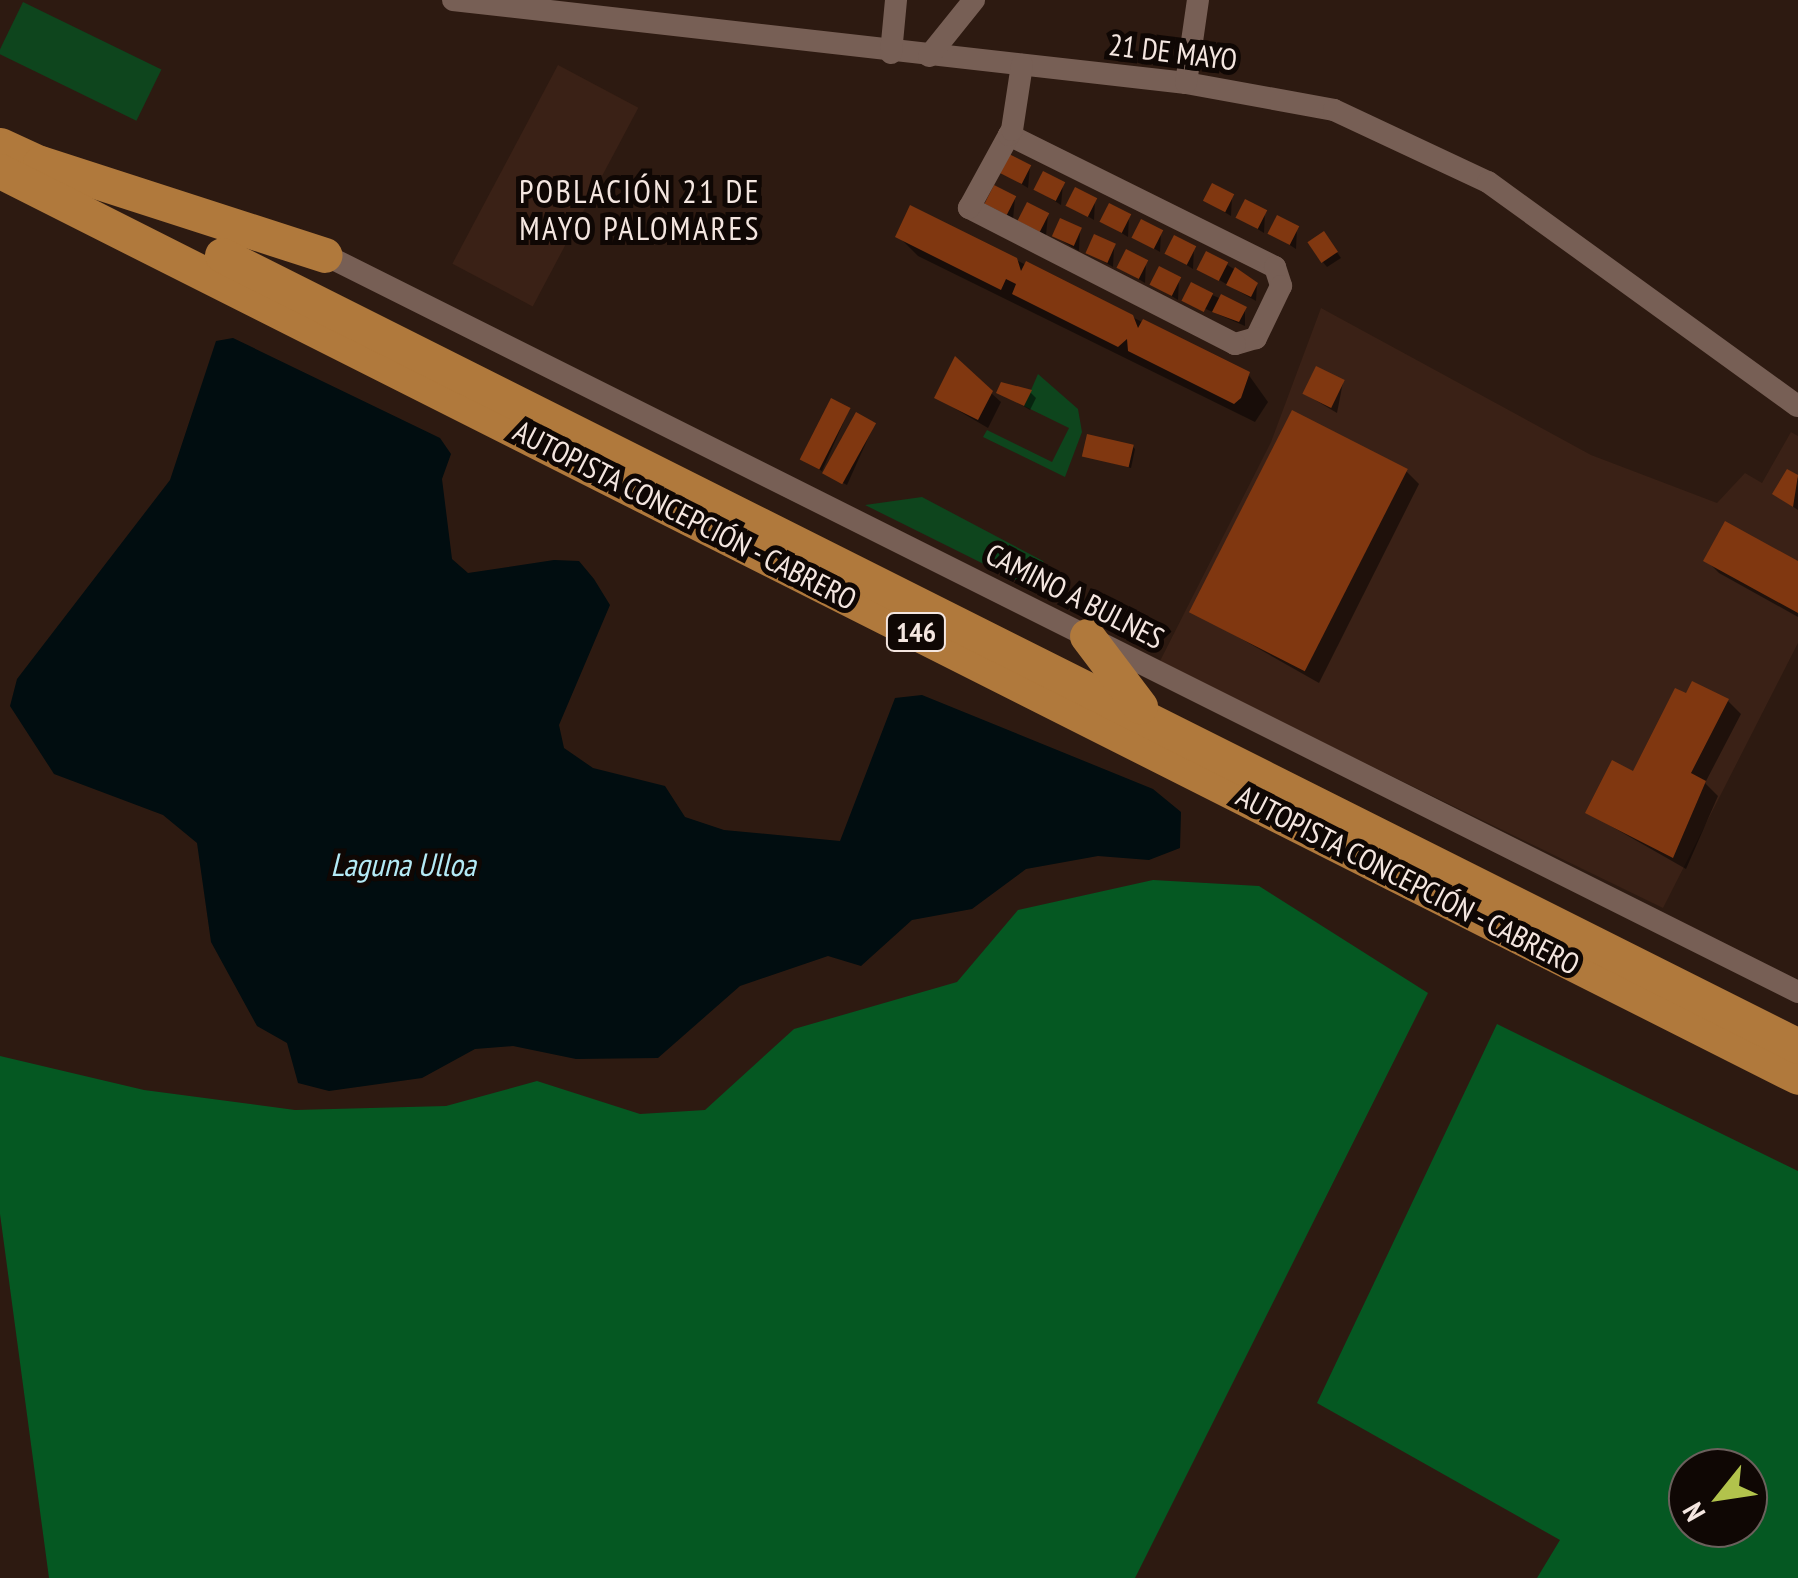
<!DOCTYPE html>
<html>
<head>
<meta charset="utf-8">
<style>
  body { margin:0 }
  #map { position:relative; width:1798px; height:1578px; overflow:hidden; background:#2d1a11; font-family:"PT Sans Narrow",sans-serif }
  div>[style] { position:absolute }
  .built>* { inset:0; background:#3a2116; transform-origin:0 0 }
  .green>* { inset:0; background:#0e451d; transform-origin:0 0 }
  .forest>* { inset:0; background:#055822 }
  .water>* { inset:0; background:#010d10 }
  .shadow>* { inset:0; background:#0007 }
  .building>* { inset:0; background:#803710; transform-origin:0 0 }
  .minor>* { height:22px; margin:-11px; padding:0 11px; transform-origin:11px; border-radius:11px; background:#775f55 }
  .highway>* { height:35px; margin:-17.5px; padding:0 17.5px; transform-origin:17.5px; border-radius:17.5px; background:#b0793c }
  span { translate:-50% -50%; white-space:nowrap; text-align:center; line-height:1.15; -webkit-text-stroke:10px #0f0704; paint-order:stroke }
  .shield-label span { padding:2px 8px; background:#0f0704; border:2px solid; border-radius:8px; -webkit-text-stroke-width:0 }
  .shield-label { font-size:28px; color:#f4e6e0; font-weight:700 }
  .street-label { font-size:30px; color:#f4e6e0 }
  .neighbourhood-label { font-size:32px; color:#f4e6e0; letter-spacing:2.5px }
  .water-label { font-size:32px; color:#b4eaf6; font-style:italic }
  .north { position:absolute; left:1668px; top:1448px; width:100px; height:100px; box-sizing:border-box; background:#0f0704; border:2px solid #6b605c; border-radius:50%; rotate:240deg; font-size:28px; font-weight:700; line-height:40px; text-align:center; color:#f4e6e0 }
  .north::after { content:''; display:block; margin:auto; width:35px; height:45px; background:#b2c34c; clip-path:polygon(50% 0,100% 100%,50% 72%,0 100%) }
</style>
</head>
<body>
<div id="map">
  <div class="built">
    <div style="left:558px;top:65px;width:91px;height:225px;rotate:28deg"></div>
    <div style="clip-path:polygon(1321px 308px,1591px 455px,1717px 503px,1745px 473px,1762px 483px,1791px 432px,1798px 436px,1798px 643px,1663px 908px,1159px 663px,1271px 442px)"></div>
  </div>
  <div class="green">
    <div style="left:23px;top:2px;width:154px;height:57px;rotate:26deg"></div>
    <div style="clip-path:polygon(1038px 374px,1078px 409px,1082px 432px,1065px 477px,983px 437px,987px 430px,1052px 462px,1069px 428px,1024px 406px)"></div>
    <div style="clip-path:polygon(922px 497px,1043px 561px,1060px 602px,865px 505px)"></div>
  </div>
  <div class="forest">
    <div style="clip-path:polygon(1153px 880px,1259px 886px,1428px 993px,1135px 1578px,49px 1578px,0 1214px,0 1056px,144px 1090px,295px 1110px,446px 1106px,537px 1081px,640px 1114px,705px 1110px,794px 1029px,957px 982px,1018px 910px)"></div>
    <div style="clip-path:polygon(evenodd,1497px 1024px,1798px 1171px,1798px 1578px,1537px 1578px,1560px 1540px,1317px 1403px,1497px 1024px,1688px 1468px,1748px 1468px,1748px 1528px,1688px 1528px,1688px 1468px)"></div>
  </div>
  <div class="water">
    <div style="clip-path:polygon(233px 338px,440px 438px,451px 454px,442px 479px,452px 559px,468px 573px,554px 560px,579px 561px,594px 579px,610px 605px,559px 725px,564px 748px,593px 768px,665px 786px,685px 817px,724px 830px,840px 841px,895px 698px,922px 695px,1153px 789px,1181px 812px,1180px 848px,1149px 860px,1098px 856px,1026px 869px,972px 909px,912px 920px,861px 966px,828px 956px,740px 986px,658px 1058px,576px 1059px,513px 1046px,475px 1049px,422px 1078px,329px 1091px,298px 1083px,287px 1043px,257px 1026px,211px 942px,197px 843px,163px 815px,54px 774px,10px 706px,17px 679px,170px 480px,216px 341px)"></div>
  </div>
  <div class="shadow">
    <div style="clip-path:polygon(1030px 167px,1028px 188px,1003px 173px)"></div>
    <div style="clip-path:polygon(1063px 184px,1061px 205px,1036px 189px)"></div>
    <div style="clip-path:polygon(1232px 196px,1231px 216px,1206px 201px)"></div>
    <div style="clip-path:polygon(1015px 198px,1013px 219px,993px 209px)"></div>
    <div style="clip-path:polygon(1095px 200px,1094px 220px,1069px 205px)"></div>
    <div style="clip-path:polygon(910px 208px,1248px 374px,1268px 402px,1255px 422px,918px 256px,898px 236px)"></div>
    <div style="clip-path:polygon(1265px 212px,1264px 233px,1238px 217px)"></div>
    <div style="clip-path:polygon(1048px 215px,1046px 235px,1027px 226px)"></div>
    <div style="clip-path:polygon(1129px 216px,1128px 237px,1102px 221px)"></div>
    <div style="clip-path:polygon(1297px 228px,1296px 249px,1271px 233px)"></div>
    <div style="clip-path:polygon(1080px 230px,1079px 251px,1054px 236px)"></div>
    <div style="clip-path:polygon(1161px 232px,1160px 252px,1135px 237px)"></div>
    <div style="clip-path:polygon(1324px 234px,1341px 258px,1327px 267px,1322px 261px)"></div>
    <div style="clip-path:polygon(1114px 247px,1113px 267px,1087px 252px)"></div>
    <div style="clip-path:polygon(1194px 248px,1193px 269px,1167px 253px)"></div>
    <div style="clip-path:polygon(1146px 262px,1145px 283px,1120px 268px)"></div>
    <div style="clip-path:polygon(1226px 264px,1257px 284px,1256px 301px,1200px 269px)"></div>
    <div style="clip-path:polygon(1179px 279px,1178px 300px,1152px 284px)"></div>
    <div style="clip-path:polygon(1212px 295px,1245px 309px,1245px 326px,1185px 300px)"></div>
    <div style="clip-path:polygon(1343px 382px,1337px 413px,1305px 394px)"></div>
    <div style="clip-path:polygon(999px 392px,1030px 392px,1036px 398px,1030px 410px)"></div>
    <div style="clip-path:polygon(991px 393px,1001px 402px,988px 428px,937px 398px)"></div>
    <div style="clip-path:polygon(849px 410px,822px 471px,805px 462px)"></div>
    <div style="clip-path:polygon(874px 425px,847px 485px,830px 476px)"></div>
    <div style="clip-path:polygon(1135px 449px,1131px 468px,1085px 456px,1133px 447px)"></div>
    <div style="clip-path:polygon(1406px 471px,1419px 484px,1319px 683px,1194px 612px)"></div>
    <div style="clip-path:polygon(1788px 472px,1798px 478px,1798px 510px,1781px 499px)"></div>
    <div style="clip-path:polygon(1706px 560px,1798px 564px,1798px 617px,1719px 573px)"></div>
    <div style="clip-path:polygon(1687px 697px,1728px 701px,1741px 714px,1705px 783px,1718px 796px,1686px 869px,1588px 813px,1634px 775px)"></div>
  </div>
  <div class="building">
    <div style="left:1009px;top:154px;width:25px;height:21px;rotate:27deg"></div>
    <div style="left:1043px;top:171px;width:25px;height:21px;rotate:27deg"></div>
    <div style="left:1212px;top:183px;width:25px;height:20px;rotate:27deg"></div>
    <div style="left:994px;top:185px;width:25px;height:21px;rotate:27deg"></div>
    <div style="left:1075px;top:187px;width:25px;height:21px;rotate:27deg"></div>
    <div style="left:1245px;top:199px;width:25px;height:21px;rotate:27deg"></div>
    <div style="left:1027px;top:202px;width:25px;height:21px;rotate:27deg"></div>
    <div style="left:1109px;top:203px;width:25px;height:21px;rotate:27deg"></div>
    <div style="clip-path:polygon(910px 205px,1017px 258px,1021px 271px,1026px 261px,1133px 315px,1138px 328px,1143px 319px,1250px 372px,1241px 398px,1234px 404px,1128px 351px,1127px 339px,1118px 347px,1012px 294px,1016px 284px,1006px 279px,1001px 290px,895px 237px)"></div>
    <div style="left:1277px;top:215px;width:25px;height:21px;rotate:27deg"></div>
    <div style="left:1060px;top:218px;width:24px;height:20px;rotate:24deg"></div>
    <div style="left:1141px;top:219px;width:25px;height:21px;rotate:27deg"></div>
    <div style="left:1324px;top:231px;width:25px;height:20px;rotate:56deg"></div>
    <div style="left:1094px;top:234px;width:24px;height:21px;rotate:24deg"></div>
    <div style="left:1174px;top:235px;width:25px;height:21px;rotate:27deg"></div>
    <div style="left:1126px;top:249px;width:25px;height:21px;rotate:27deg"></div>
    <div style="left:1206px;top:251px;width:25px;height:21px;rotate:27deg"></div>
    <div style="left:1159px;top:266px;width:25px;height:21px;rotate:27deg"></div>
    <div style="clip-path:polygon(1235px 267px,1258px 283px,1251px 297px,1226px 285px)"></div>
    <div style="left:1191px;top:282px;width:25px;height:21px;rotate:27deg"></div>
    <div style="clip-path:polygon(1221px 294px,1247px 307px,1239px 322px,1212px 312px)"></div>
    <div style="clip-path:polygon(955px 356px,993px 391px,978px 420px,934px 398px)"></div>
    <div style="left:1316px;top:366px;width:32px;height:31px;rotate:26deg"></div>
    <div style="clip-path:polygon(1001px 382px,1032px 390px,1024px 406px,996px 393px)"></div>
    <div style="left:831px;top:398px;width:22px;height:69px;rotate:27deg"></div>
    <div style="left:1292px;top:410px;width:130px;height:227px;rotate:27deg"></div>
    <div style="left:856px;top:412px;width:23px;height:70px;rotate:29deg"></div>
    <div style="left:1087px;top:434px;width:48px;height:23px;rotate:13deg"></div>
    <div style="clip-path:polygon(1787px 469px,1798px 475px,1793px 507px,1772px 494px)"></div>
    <div style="clip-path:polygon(1725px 521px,1798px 561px,1798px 613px,1703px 561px)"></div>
    <div style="clip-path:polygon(1692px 681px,1729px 699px,1691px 773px,1706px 781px,1673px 858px,1585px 813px,1612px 760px,1633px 771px,1675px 688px,1686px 693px)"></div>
  </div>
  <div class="minor">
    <div style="left:453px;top:0;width:738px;rotate:6.46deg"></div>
    <div style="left:1186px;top:83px;width:150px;rotate:10.3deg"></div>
    <div style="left:1334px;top:110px;width:170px;rotate:25.1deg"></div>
    <div style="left:1488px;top:182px;width:382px;rotate:35.9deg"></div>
    <div style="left:891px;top:53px;width:53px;rotate:-84.6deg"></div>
    <div style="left:929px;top:56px;width:72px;rotate:-51.2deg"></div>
    <div style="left:1186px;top:83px;width:84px;rotate:-81.8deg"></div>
    <div style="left:1009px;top:135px;width:297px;rotate:26.4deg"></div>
    <div style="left:1275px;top:267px;width:20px;rotate:72deg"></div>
    <div style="left:1281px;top:286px;width:58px;rotate:115.7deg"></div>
    <div style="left:1256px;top:338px;width:22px;rotate:164deg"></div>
    <div style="left:1235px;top:344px;width:299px;rotate:-152.9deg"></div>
    <div style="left:969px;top:208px;width:83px;rotate:-61.3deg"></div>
    <div style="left:1009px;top:135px;width:6px;rotate:-59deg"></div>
    <div style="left:1012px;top:130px;width:66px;rotate:-81.3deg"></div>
    <div style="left:325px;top:255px;width:1647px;rotate:26.58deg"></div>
  </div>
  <div class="highway">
    <div style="left:0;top:145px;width:55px;rotate:24.7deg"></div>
    <div style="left:40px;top:163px;width:299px;rotate:17.9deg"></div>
    <div style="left:0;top:171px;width:2013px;rotate:26.74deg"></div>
    <div style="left:222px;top:255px;width:1763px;rotate:26.65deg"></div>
    <div style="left:1087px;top:636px;width:88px;rotate:52.9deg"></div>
  </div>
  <div class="shield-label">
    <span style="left:916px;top:632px">146</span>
  </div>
  <div class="street-label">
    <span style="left:1173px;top:52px;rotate:7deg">21 DE MAYO</span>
    <span style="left:685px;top:515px;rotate:27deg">AUTOPISTA CONCEPCIÓN - CABRERO</span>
    <span style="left:1075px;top:596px;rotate:27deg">CAMINO A BULNES</span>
    <span style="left:1408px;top:880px;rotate:27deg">AUTOPISTA CONCEPCIÓN - CABRERO</span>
  </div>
  <div class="neighbourhood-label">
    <span style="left:640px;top:210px">POBLACIÓN 21 DE<br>MAYO PALOMARES</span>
  </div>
  <div class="water-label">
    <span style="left:403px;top:864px">Laguna Ulloa</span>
  </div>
  <div class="north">N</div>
</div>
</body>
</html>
